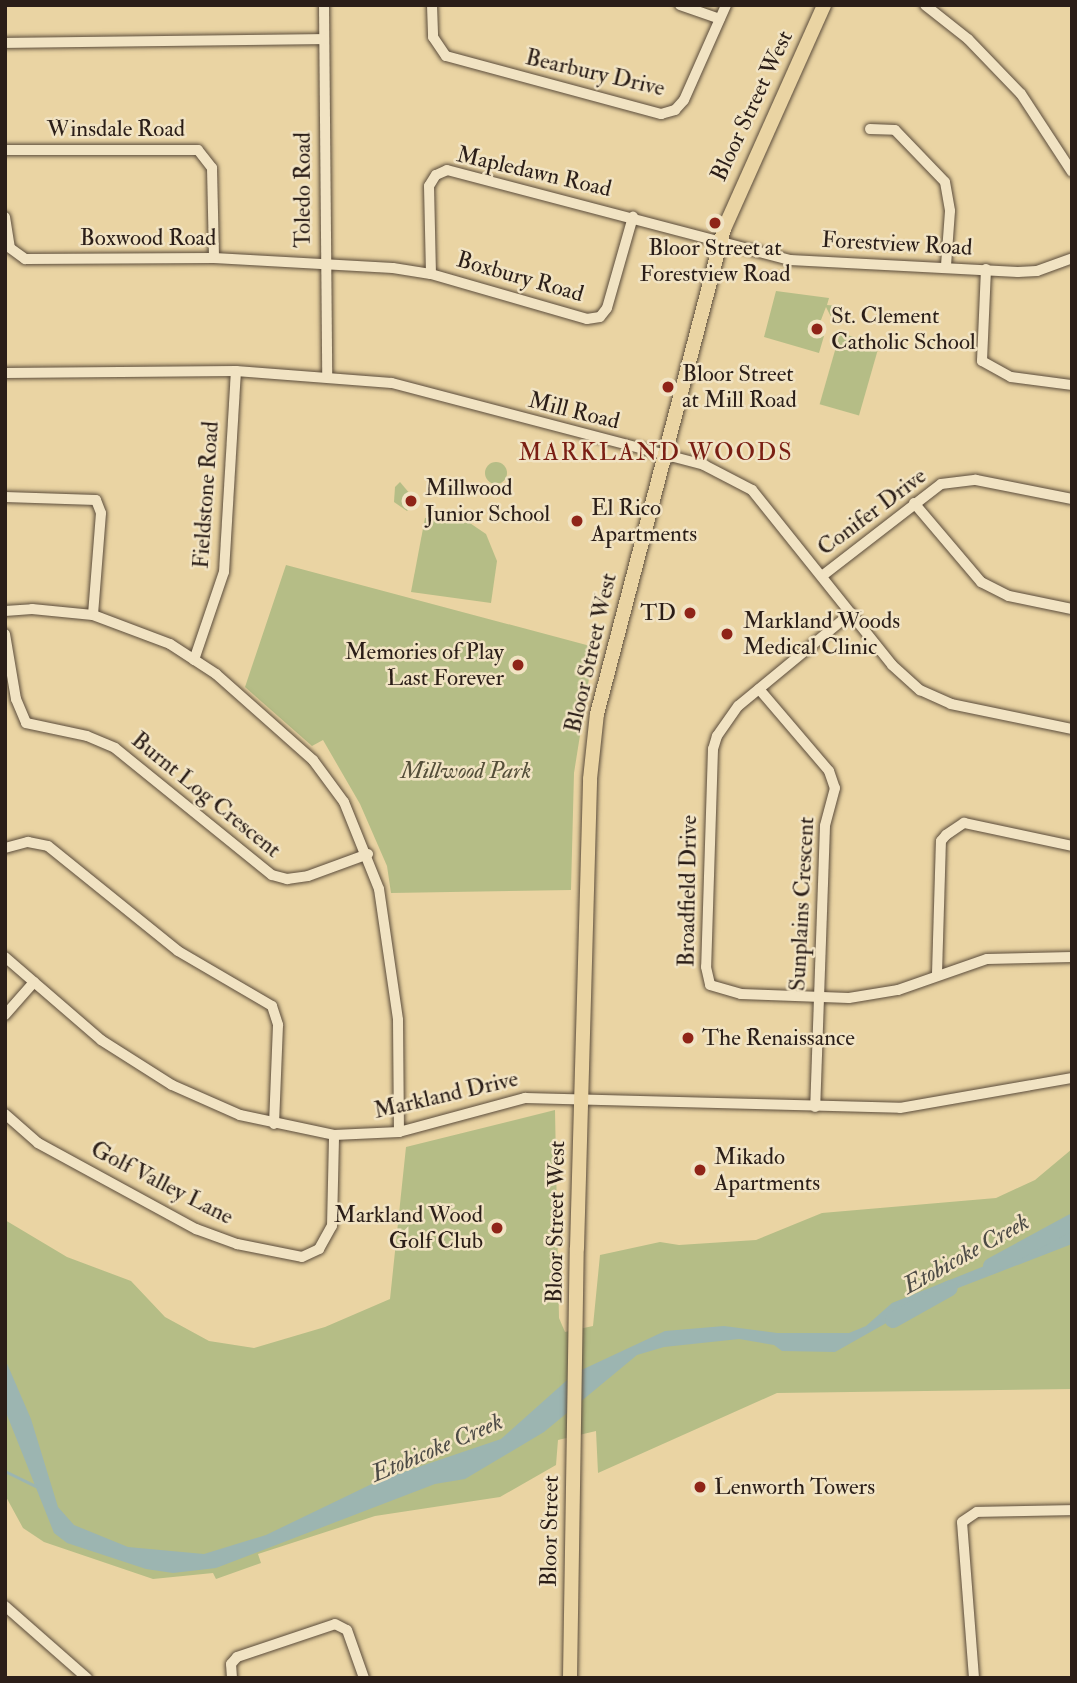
<!DOCTYPE html>
<html>
<head>
<meta charset="utf-8">
<style>
  body { margin:0 }
  #map { position:relative; width:1077px; height:1683px; overflow:hidden; background:#ead4a3; font-family:"IM FELL Double Pica",serif }
  div>[style] { position:absolute }
  .green>* { inset:0; background:#b5bd86; transform-origin:0 0 }
  .round { border-radius:50% }
  .water>* { inset:0; background:#9cb5b1 }
  .stream>* { height:2.5px; margin:-1.25px; padding:0 1.25px; transform-origin:1.25px; border-radius:1.25px; background:#9cb5b1 }
  .river>* { height:16px; margin:-8px; padding:0 8px; transform-origin:8px; border-radius:8px; background:#9cb5b1 }
  .roads { filter:drop-shadow(0 0 2px #5b4c3b) drop-shadow(0 0 2px #5b4c3b) }
  .minor>* { height:10px; margin:-5px; padding:0 5px; transform-origin:5px; border-radius:5px; background:#f1e3c3 }
  .major>* { height:14px; margin:-7px; padding:0 7px; transform-origin:7px; border-radius:7px; background:#ead4a3 }
  .dots>* { width:19px; height:19px; translate:-50% -50%; box-sizing:border-box; border:4px solid #f1e3c3; border-radius:50% }
  span { translate:-50% -50%; white-space:nowrap; text-align:center; line-height:1.15; -webkit-text-stroke:5px #f1e3c3; paint-order:stroke }
  .street-label { font-size:23px; color:#2b1e18 }
  .poi-label { font-size:23px; color:#2b1e18 }
  .left { translate:0 -50%; text-align:left }
  .right { translate:-100% -50%; text-align:right }
  .park-label { font-size:23px; color:#544e39; font-style:italic }
  .neighbourhood-label { font-size:24px; color:#7a1f14; letter-spacing:2px }
  .water-label { font-size:24px; color:#4d4b46; font-style:italic }
  .frame { position:absolute; inset:0; border:7px solid #2b1e18; pointer-events:none }
</style>
</head>
<body>
<div id="map">
  <div class="green">
    <div style="clip-path:polygon(776px 291px,829px 298px,827px 305px,839px 306px,831px 317px,826px 307px,816px 333px,824px 336px,819px 353px,764px 337px)"></div>
    <div style="left:840px;top:333px;width:41px;height:74px;rotate:16deg"></div>
    <div class="round" style="left:485px;top:462px;width:22px;height:22px"></div>
    <div style="clip-path:polygon(400px 482px,416px 501px,407px 511px,394px 502px,395px 487px)"></div>
    <div style="clip-path:polygon(461px 517px,486px 534px,497px 561px,491px 603px,411px 592px,425px 518px)"></div>
    <div style="clip-path:polygon(286px 565px,594px 647px,574px 773px,571px 890px,391px 893px,387px 866px,360px 804px,323px 740px,312px 746px,245px 687px)"></div>
    <div style="clip-path:polygon(555px 1110px,559px 1318px,565px 1332px,593px 1326px,600px 1255px,660px 1242px,679px 1245px,756px 1240px,822px 1213px,996px 1198px,1035px 1180px,1072px 1149px,1072px 1389px,777px 1393px,598px 1473px,596px 1431px,558px 1440px,556px 1465px,500px 1497px,375px 1516px,258px 1554px,261px 1563px,216px 1579px,213px 1573px,153px 1579px,44px 1542px,23px 1528px,5px 1495px,5px 1220px,67px 1257px,131px 1281px,165px 1317px,209px 1341px,254px 1348px,325px 1327px,390px 1299px,406px 1147px)"></div>
  </div>
  <div class="water">
    <div style="clip-path:polygon(1072px 1221px,1072px 1244px,927px 1300px,835px 1352px,782px 1351px,774px 1345px,739px 1339px,664px 1347px,637px 1355px,544px 1432px,465px 1479px,435px 1484px,216px 1568px,173px 1573px,146px 1569px,67px 1543px,54px 1533px,5px 1410px,5px 1359px,31px 1419px,58px 1507px,74px 1525px,128px 1547px,204px 1554px,266px 1535px,380px 1480px,501px 1439px,575px 1373px,665px 1331px,724px 1326px,777px 1333px,849px 1333px,866px 1326px,892px 1303px,1022px 1251px)"></div>
  </div>
  <div class="stream">
    <div style="left:5px;top:1471px;width:34px;rotate:26deg"></div>
  </div>
  <div class="river">
    <div style="left:991px;top:1266px;width:92px;rotate:-28.5deg"></div>
    <div style="left:893px;top:1320px;width:65px;rotate:-29.3deg"></div>
  </div>
  <div class="roads">
    <div class="minor">
      <div style="left:324px;top:5px;width:370px;rotate:89.5deg"></div>
      <div style="left:432px;top:5px;width:32px;rotate:88deg"></div>
      <div style="left:433px;top:37px;width:23px;rotate:56deg"></div>
      <div style="left:446px;top:56px;width:223px;rotate:15.1deg"></div>
      <div style="left:661px;top:114px;width:15px;rotate:-16deg"></div>
      <div style="left:675px;top:110px;width:13px;rotate:-48deg"></div>
      <div style="left:684px;top:100px;width:104px;rotate:-66.1deg"></div>
      <div style="left:680px;top:5px;width:42px;rotate:19.3deg"></div>
      <div style="left:925px;top:5px;width:55px;rotate:38.3deg"></div>
      <div style="left:968px;top:39px;width:76px;rotate:46.1deg"></div>
      <div style="left:1021px;top:94px;width:93px;rotate:56.8deg"></div>
      <div style="left:5px;top:43px;width:319px;rotate:-0.7deg"></div>
      <div style="left:870px;top:129px;width:25px;rotate:2deg"></div>
      <div style="left:895px;top:130px;width:72px;rotate:46.1deg"></div>
      <div style="left:945px;top:182px;width:29px;rotate:80deg"></div>
      <div style="left:950px;top:211px;width:55px;rotate:94.2deg"></div>
      <div style="left:5px;top:150px;width:193px"></div>
      <div style="left:198px;top:150px;width:23px;rotate:52deg"></div>
      <div style="left:212px;top:168px;width:90px;rotate:88.7deg"></div>
      <div style="left:5px;top:217px;width:31px;rotate:81deg"></div>
      <div style="left:10px;top:248px;width:19px;rotate:36deg"></div>
      <div style="left:25px;top:259px;width:189px;rotate:-0.3deg"></div>
      <div style="left:214px;top:258px;width:179px;rotate:3.2deg"></div>
      <div style="left:393px;top:268px;width:38px;rotate:9deg"></div>
      <div style="left:431px;top:274px;width:162px;rotate:16.1deg"></div>
      <div style="left:587px;top:319px;width:13px;rotate:-9deg"></div>
      <div style="left:600px;top:317px;width:11px;rotate:-52deg"></div>
      <div style="left:607px;top:308px;width:95px;rotate:-74.1deg"></div>
      <div style="left:986px;top:269px;width:92px;rotate:92.5deg"></div>
      <div style="left:982px;top:361px;width:33px;rotate:29deg"></div>
      <div style="left:1011px;top:377px;width:62px;rotate:7.5deg"></div>
      <div style="left:431px;top:274px;width:88px;rotate:-91.3deg"></div>
      <div style="left:429px;top:186px;width:13px;rotate:-58deg"></div>
      <div style="left:436px;top:175px;width:12px;rotate:-24deg"></div>
      <div style="left:447px;top:170px;width:355px;rotate:14.7deg"></div>
      <div style="left:790px;top:260px;width:228px;rotate:3deg"></div>
      <div style="left:1018px;top:272px;width:19px;rotate:-3deg"></div>
      <div style="left:1037px;top:271px;width:37px;rotate:-20deg"></div>
      <div style="left:5px;top:373px;width:231px;rotate:-0.5deg"></div>
      <div style="left:236px;top:371px;width:156px;rotate:4.4deg"></div>
      <div style="left:392px;top:383px;width:323px;rotate:14.7deg"></div>
      <div style="left:704px;top:465px;width:54px;rotate:27.5deg"></div>
      <div style="left:752px;top:490px;width:224px;rotate:51.3deg"></div>
      <div style="left:892px;top:665px;width:38px;rotate:42deg"></div>
      <div style="left:920px;top:690px;width:34px;rotate:24deg"></div>
      <div style="left:951px;top:704px;width:124px;rotate:11.7deg"></div>
      <div style="left:5px;top:497px;width:91px;rotate:1.9deg"></div>
      <div style="left:96px;top:500px;width:14px;rotate:69deg"></div>
      <div style="left:101px;top:513px;width:102px;rotate:94.5deg"></div>
      <div style="left:914px;top:503px;width:104px;rotate:49.7deg"></div>
      <div style="left:981px;top:582px;width:31px;rotate:27deg"></div>
      <div style="left:1009px;top:596px;width:64px;rotate:11.7deg"></div>
      <div style="left:822px;top:576px;width:150px;rotate:-37.7deg"></div>
      <div style="left:941px;top:484px;width:35px;rotate:-7deg"></div>
      <div style="left:976px;top:480px;width:98px;rotate:11.2deg"></div>
      <div style="left:5px;top:611px;width:27px;rotate:-4deg"></div>
      <div style="left:32px;top:609px;width:61px;rotate:5.6deg"></div>
      <div style="left:93px;top:615px;width:82px;rotate:20.6deg"></div>
      <div style="left:170px;top:644px;width:55px;rotate:33.1deg"></div>
      <div style="left:216px;top:674px;width:130px;rotate:41.6deg"></div>
      <div style="left:313px;top:760px;width:52px;rotate:53.6deg"></div>
      <div style="left:344px;top:802px;width:94px;rotate:68.1deg"></div>
      <div style="left:379px;top:889px;width:132px;rotate:81.7deg"></div>
      <div style="left:398px;top:1020px;width:112px;rotate:89.5deg"></div>
      <div style="left:851px;top:613px;width:146px;rotate:140.5deg"></div>
      <div style="left:738px;top:706px;width:37px;rotate:125deg"></div>
      <div style="left:717px;top:736px;width:14px;rotate:107deg"></div>
      <div style="left:713px;top:749px;width:218px;rotate:91.8deg"></div>
      <div style="left:706px;top:967px;width:18px;rotate:77deg"></div>
      <div style="left:710px;top:985px;width:32px;rotate:16deg"></div>
      <div style="left:741px;top:994px;width:108px;rotate:2.1deg"></div>
      <div style="left:849px;top:998px;width:50px;rotate:-9.3deg"></div>
      <div style="left:898px;top:990px;width:94px;rotate:-19.2deg"></div>
      <div style="left:987px;top:959px;width:85px;rotate:-1.3deg"></div>
      <div style="left:5px;top:634px;width:66px;rotate:80.4deg"></div>
      <div style="left:16px;top:699px;width:26px;rotate:67deg"></div>
      <div style="left:26px;top:723px;width:62px;rotate:12deg"></div>
      <div style="left:87px;top:736px;width:30px;rotate:23deg"></div>
      <div style="left:115px;top:748px;width:202px;rotate:39deg"></div>
      <div style="left:272px;top:875px;width:16px;rotate:15deg"></div>
      <div style="left:287px;top:879px;width:21px;rotate:-8deg"></div>
      <div style="left:308px;top:876px;width:64px;rotate:-20.1deg"></div>
      <div style="left:194px;top:660px;width:93px;rotate:-71.2deg"></div>
      <div style="left:224px;top:572px;width:201px;rotate:-86.6deg"></div>
      <div style="left:759px;top:689px;width:108px;rotate:49.5deg"></div>
      <div style="left:829px;top:771px;width:18px;rotate:71deg"></div>
      <div style="left:835px;top:788px;width:39px;rotate:105deg"></div>
      <div style="left:825px;top:826px;width:281px;rotate:92deg"></div>
      <div style="left:5px;top:848px;width:24px;rotate:-15deg"></div>
      <div style="left:28px;top:842px;width:20px;rotate:11deg"></div>
      <div style="left:48px;top:846px;width:167px;rotate:38.9deg"></div>
      <div style="left:178px;top:951px;width:109px;rotate:30.3deg"></div>
      <div style="left:272px;top:1006px;width:20px;rotate:72deg"></div>
      <div style="left:278px;top:1025px;width:99px;rotate:92.3deg"></div>
      <div style="left:5px;top:957px;width:127px;rotate:40.8deg"></div>
      <div style="left:101px;top:1040px;width:84px;rotate:32.4deg"></div>
      <div style="left:172px;top:1085px;width:74px;rotate:23.8deg"></div>
      <div style="left:240px;top:1115px;width:96px;rotate:12deg"></div>
      <div style="left:334px;top:1135px;width:65px;rotate:-2.6deg"></div>
      <div style="left:399px;top:1132px;width:131px;rotate:-15.1deg"></div>
      <div style="left:525px;top:1098px;width:375px;rotate:1.5deg"></div>
      <div style="left:900px;top:1108px;width:175px;rotate:-9.9deg"></div>
      <div style="left:937px;top:974px;width:133px;rotate:-88.3deg"></div>
      <div style="left:941px;top:841px;width:8px;rotate:-50deg"></div>
      <div style="left:946px;top:835px;width:22px;rotate:-34deg"></div>
      <div style="left:964px;top:823px;width:110px;rotate:12deg"></div>
      <div style="left:5px;top:1015px;width:44px;rotate:-48.7deg"></div>
      <div style="left:5px;top:1114px;width:44px;rotate:41.3deg"></div>
      <div style="left:38px;top:1143px;width:180px;rotate:28.6deg"></div>
      <div style="left:196px;top:1229px;width:44px;rotate:20.1deg"></div>
      <div style="left:237px;top:1244px;width:66px;rotate:11.3deg"></div>
      <div style="left:302px;top:1257px;width:19px;rotate:-25deg"></div>
      <div style="left:319px;top:1249px;width:26px;rotate:-61deg"></div>
      <div style="left:332px;top:1226px;width:91px;rotate:-88.7deg"></div>
      <div style="left:5px;top:1606px;width:109px;rotate:41.3deg"></div>
      <div style="left:232px;top:1678px;width:14px;rotate:-94deg"></div>
      <div style="left:231px;top:1664px;width:9px;rotate:-49deg"></div>
      <div style="left:237px;top:1657px;width:103px;rotate:-18.6deg"></div>
      <div style="left:335px;top:1624px;width:13px;rotate:27deg"></div>
      <div style="left:347px;top:1630px;width:51px;rotate:70.5deg"></div>
      <div style="left:974px;top:1678px;width:156px;rotate:-94.4deg"></div>
      <div style="left:962px;top:1522px;width:18px;rotate:-34deg"></div>
      <div style="left:977px;top:1512px;width:95px;rotate:-1.2deg"></div>
    </div>
    <div class="major">
      <div style="left:570px;top:1678px;width:430px;rotate:-89.1deg"></div>
      <div style="left:577px;top:1248px;width:469px;rotate:-88.4deg"></div>
      <div style="left:590px;top:779px;width:65px;rotate:-83.9deg"></div>
      <div style="left:597px;top:714px;width:501px;rotate:-75.33deg"></div>
      <div style="left:724px;top:229px;width:245px;rotate:-65.9deg"></div>
    </div>
  </div>
  <div class="dots">
    <div style="left:715px;top:223px;background:#8f2418"></div>
    <div style="left:817px;top:329px;background:#8f2418"></div>
    <div style="left:668px;top:387px;background:#8f2418"></div>
    <div style="left:411px;top:501px;background:#8f2418"></div>
    <div style="left:577px;top:521px;background:#8f2418"></div>
    <div style="left:690px;top:613px;background:#8f2418"></div>
    <div style="left:727px;top:634px;background:#8f2418"></div>
    <div style="left:518px;top:665px;background:#8f2418"></div>
    <div style="left:688px;top:1038px;background:#8f2418"></div>
    <div style="left:700px;top:1170px;background:#8f2418"></div>
    <div style="left:497px;top:1228px;background:#8f2418"></div>
    <div style="left:700px;top:1487px;background:#8f2418"></div>
  </div>
  <div class="street-label">
    <span style="left:595px;top:73px;rotate:13deg">Bearbury Drive</span>
    <span style="left:752px;top:106px;rotate:-65deg">Bloor Street West</span>
    <span style="left:116px;top:129px">Winsdale Road</span>
    <span style="left:534px;top:172px;rotate:13deg">Mapledawn Road</span>
    <span style="left:303px;top:190px;rotate:-90deg">Toledo Road</span>
    <span style="left:148px;top:238px">Boxwood Road</span>
    <span style="left:897px;top:244px;rotate:3deg">Forestview Road</span>
    <span style="left:520px;top:277px;rotate:16deg">Boxbury Road</span>
    <span style="left:574px;top:411px;rotate:14deg">Mill Road</span>
    <span style="left:206px;top:495px;rotate:-86deg">Fieldstone Road</span>
    <span style="left:872px;top:512px;rotate:-37deg">Conifer Drive</span>
    <span style="left:591px;top:653px;rotate:-77deg">Bloor Street West</span>
    <span style="left:206px;top:795px;rotate:39deg">Burnt Log Crescent</span>
    <span style="left:688px;top:891px;rotate:-89deg">Broadfield Drive</span>
    <span style="left:802px;top:904px;rotate:-87deg">Sunplains Crescent</span>
    <span style="left:446px;top:1095px;rotate:-13deg">Markland Drive</span>
    <span style="left:162px;top:1183px;rotate:27deg">Golf Valley Lane</span>
    <span style="left:556px;top:1222px;rotate:-89deg">Bloor Street West</span>
    <span style="left:550px;top:1531px;rotate:-89deg">Bloor Street</span>
  </div>
  <div class="poi-label">
    <span style="left:715px;top:261px">Bloor Street at<br>Forestview Road</span>
    <span class="left" style="left:831px;top:329px">St. Clement<br>Catholic School</span>
    <span class="left" style="left:682px;top:387px">Bloor Street<br>at Mill Road</span>
    <span class="left" style="left:425px;top:501px">Millwood<br>Junior School</span>
    <span class="left" style="left:591px;top:521px">El Rico<br>Apartments</span>
    <span class="right" style="left:676px;top:613px">TD</span>
    <span class="left" style="left:743px;top:634px">Markland Woods<br>Medical Clinic</span>
    <span class="right" style="left:504px;top:665px">Memories of Play<br>Last Forever</span>
    <span class="left" style="left:702px;top:1038px">The Renaissance</span>
    <span class="left" style="left:714px;top:1170px">Mikado<br>Apartments</span>
    <span class="right" style="left:483px;top:1228px">Markland Wood<br>Golf Club</span>
    <span class="left" style="left:714px;top:1487px">Lenworth Towers</span>
  </div>
  <div class="park-label">
    <span style="left:466px;top:771px">Millwood Park</span>
  </div>
  <div class="neighbourhood-label">
    <span style="left:656px;top:453px">MARKLAND WOODS</span>
  </div>
  <div class="water-label">
    <span style="left:966px;top:1254px;rotate:-29deg">Etobicoke Creek</span>
    <span style="left:437px;top:1448px;rotate:-23deg">Etobicoke Creek</span>
  </div>
  <div class="frame"></div>
</div>
</body>
</html>
